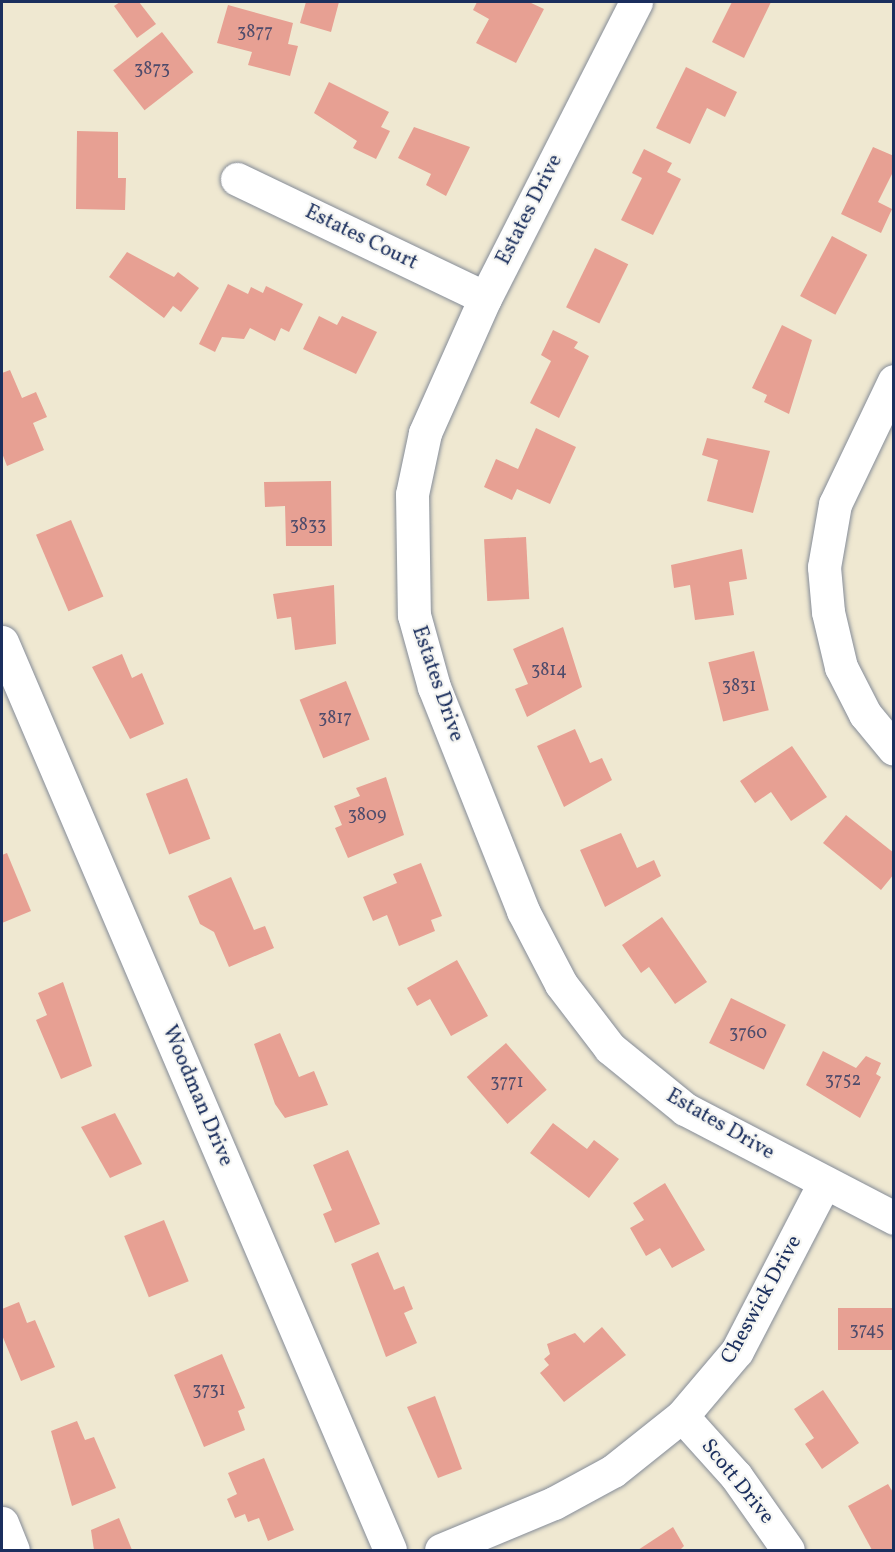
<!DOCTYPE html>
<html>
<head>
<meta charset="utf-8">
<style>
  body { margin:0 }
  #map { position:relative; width:895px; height:1552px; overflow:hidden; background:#efe8d1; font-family:Vollkorn,serif }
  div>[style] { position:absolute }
  .building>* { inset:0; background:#e7a093; transform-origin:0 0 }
  .roads { filter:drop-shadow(0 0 2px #858c98) drop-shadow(0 0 2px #858c98) }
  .minor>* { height:33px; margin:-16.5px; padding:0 16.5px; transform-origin:16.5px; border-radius:16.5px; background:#fff }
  span { translate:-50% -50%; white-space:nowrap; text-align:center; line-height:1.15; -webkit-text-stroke:4.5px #f6f6f2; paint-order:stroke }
  .number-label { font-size:18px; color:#4e4b6b }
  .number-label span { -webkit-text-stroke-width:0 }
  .street-label { font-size:21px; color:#1b2f5e }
  .frame { position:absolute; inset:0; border:3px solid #1b2f5e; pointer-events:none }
</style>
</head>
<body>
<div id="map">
  <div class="building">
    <div style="clip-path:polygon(120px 2px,139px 2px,156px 24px,137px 38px,114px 6px)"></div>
    <div style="clip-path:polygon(306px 2px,339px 2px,331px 32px,300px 23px)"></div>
    <div style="clip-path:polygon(477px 2px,529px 2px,544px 9px,516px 63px,476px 43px,489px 19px,473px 10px)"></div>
    <div style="clip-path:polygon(732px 2px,771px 2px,744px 58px,712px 42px)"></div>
    <div style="clip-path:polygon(228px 5px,293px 23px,288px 44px,298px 46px,290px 76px,248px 65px,252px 52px,217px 43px)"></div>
    <div style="left:162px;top:32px;width:51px;height:62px;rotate:52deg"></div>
    <div style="clip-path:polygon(686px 67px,737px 92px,725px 117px,707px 108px,690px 144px,656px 128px)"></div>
    <div style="clip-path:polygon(329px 82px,389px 112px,381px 127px,390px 131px,376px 159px,353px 148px,357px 141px,314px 113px)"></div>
    <div style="clip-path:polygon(414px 127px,470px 147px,446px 196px,426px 185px,431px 174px,398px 158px)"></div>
    <div style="clip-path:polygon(77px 131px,118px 132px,118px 178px,126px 178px,125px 210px,76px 209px)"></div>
    <div style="clip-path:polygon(873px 147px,894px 156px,894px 170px,878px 202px,892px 209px,881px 233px,841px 214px)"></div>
    <div style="clip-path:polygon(644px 149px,672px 163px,667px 172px,681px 179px,653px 235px,621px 220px,642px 178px,632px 173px)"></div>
    <div style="left:832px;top:236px;width:40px;height:68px;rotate:28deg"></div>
    <div style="left:595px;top:248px;width:37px;height:66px;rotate:26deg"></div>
    <div style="clip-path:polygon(127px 252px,174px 277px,178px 272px,199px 288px,181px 312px,173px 306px,164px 318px,109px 277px)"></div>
    <div style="clip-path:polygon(228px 284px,248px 294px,251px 287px,263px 293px,266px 286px,303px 304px,289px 332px,281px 328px,275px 341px,250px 328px,244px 339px,222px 337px,215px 352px,199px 344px)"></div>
    <div style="clip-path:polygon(319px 316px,337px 325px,342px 316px,377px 332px,356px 374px,303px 349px)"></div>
    <div style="clip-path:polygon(782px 325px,812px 340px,789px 414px,764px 402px,767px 395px,752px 388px)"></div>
    <div style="clip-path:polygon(553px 330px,578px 342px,574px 348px,589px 356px,559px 418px,530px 403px,551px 361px,541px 355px)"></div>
    <div style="clip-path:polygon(10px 370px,22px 398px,36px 392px,47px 417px,33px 423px,44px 450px,7px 466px,2px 453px,2px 373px)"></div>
    <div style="clip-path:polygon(536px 428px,576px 447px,550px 504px,517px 489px,512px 500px,484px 487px,496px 459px,518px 469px)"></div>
    <div style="clip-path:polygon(707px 438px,770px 451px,753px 513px,707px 501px,718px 460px,702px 455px)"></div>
    <div style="clip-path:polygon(331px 481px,332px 546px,286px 546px,285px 506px,265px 507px,264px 482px)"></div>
    <div style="left:71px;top:520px;width:83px;height:38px;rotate:67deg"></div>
    <div style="left:526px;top:537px;width:62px;height:42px;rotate:87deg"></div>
    <div style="clip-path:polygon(742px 549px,747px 579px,729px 582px,734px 615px,695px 620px,690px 585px,674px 588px,671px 565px)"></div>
    <div style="clip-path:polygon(334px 585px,336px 644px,295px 650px,291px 617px,277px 619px,273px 594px)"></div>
    <div style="clip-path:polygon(563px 627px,582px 687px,527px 717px,515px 689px,528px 684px,513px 649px)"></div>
    <div style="left:754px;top:651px;width:61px;height:47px;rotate:76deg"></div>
    <div style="clip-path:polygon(122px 654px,132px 678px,142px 673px,164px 724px,130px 739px,92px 667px)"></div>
    <div style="left:346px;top:681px;width:63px;height:50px;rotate:68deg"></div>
    <div style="clip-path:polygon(575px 729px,590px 763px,602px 758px,612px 780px,564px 807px,537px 746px)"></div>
    <div style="clip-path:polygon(792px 746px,827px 797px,791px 821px,771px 792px,755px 803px,740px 781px)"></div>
    <div style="clip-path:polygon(386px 777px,404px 835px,348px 858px,335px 828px,342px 825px,334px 806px,360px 796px,356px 788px)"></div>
    <div style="left:187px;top:778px;width:65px;height:44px;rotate:69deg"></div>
    <div style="clip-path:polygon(846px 815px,894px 853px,894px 874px,881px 890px,823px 843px)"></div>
    <div style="clip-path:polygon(621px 833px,637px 868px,654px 860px,661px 876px,605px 907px,580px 850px)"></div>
    <div style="clip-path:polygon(7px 853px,31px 911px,2px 923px,2px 855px)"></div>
    <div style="clip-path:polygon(421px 863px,442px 916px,431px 920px,435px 931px,399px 946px,387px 915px,373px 921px,363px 897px,397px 883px,393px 874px)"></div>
    <div style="clip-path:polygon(231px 877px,254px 930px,265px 926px,274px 948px,229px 967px,214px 932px,200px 924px,188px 896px)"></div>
    <div style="clip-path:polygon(662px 917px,707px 982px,675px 1004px,649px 967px,641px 973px,622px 945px)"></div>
    <div style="clip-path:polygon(457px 960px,488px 1016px,451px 1036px,430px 999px,417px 1006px,407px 988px)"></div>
    <div style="clip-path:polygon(63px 982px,92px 1066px,61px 1079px,36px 1020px,47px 1015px,38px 993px)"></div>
    <div style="left:731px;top:998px;width:61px;height:50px;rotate:26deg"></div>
    <div style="clip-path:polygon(280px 1033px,299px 1077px,314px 1071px,328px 1105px,285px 1118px,275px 1104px,254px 1044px)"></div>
    <div style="left:506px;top:1043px;width:62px;height:52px;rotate:49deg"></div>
    <div style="clip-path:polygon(823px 1051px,856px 1068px,866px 1056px,881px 1063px,876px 1074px,881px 1077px,860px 1118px,806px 1085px)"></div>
    <div style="clip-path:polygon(115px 1113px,142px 1164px,110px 1178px,81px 1127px)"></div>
    <div style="clip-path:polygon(553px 1123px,587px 1149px,594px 1140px,619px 1159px,589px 1198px,530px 1153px)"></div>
    <div style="clip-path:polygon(348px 1150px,380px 1224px,335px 1243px,323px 1214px,332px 1210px,313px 1165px)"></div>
    <div style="clip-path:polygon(665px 1183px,705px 1250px,672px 1268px,660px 1248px,646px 1256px,630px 1228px,644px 1220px,633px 1203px)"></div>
    <div style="left:164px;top:1220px;width:66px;height:43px;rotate:68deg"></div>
    <div style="clip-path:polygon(378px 1252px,394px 1290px,404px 1286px,413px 1309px,404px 1313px,417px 1343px,386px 1357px,351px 1264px)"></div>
    <div style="clip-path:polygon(19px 1302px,27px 1323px,35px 1320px,55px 1367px,21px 1381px,2px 1335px,2px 1309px)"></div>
    <div style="left:894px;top:1308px;width:42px;height:56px;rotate:90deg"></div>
    <div style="clip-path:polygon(602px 1327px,626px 1355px,564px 1402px,540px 1373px,549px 1365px,544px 1359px,550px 1354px,547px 1344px,575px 1333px,584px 1343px)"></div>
    <div style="clip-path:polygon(222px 1354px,245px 1408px,238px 1411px,245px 1430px,204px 1447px,174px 1375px)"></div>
    <div style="clip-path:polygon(823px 1390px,859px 1443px,822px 1469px,805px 1444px,814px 1438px,794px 1409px)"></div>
    <div style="clip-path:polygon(435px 1396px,462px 1469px,438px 1478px,407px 1407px)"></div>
    <div style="clip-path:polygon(77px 1421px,85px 1440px,94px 1437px,116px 1488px,72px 1506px,51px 1431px)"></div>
    <div style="clip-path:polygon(264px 1458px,294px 1530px,268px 1541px,259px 1518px,248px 1522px,245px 1514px,235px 1518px,227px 1499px,237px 1494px,228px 1473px)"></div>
    <div style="clip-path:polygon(888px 1484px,894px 1494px,894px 1550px,872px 1550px,848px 1506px)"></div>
    <div style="clip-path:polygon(119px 1518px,132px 1550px,94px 1550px,91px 1530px)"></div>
    <div style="clip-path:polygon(673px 1527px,684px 1546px,680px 1550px,638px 1550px)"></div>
  </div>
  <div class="roads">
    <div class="minor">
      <div style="left:636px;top:2px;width:332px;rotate:117deg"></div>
      <div style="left:485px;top:298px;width:148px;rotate:114deg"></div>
      <div style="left:425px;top:433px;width:62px;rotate:102deg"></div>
      <div style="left:412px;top:494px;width:121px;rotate:89.1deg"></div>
      <div style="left:414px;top:615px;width:75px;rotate:74.5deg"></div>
      <div style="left:434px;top:687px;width:241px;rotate:68.3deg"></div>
      <div style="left:523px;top:911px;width:82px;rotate:62.5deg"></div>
      <div style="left:561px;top:984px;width:81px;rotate:52.6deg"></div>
      <div style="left:610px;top:1048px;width:97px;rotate:39.1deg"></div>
      <div style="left:685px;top:1109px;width:236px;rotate:27.5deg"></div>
      <div style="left:237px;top:179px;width:275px;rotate:25.6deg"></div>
      <div style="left:894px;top:381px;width:136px;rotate:115.6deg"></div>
      <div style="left:835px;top:504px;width:64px;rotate:99.9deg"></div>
      <div style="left:824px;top:567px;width:45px;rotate:84.9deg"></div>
      <div style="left:828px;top:612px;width:57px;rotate:76.7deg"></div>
      <div style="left:841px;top:667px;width:53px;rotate:62.9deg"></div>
      <div style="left:865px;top:714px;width:45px;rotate:50.4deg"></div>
      <div style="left:2px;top:642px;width:987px;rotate:66.86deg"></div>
      <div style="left:682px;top:1416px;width:81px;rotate:48deg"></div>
      <div style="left:736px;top:1476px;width:90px;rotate:54.9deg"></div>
      <div style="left:2px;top:1523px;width:29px;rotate:68deg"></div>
      <div style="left:441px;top:1550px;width:122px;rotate:-22.6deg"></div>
      <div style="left:554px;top:1503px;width:67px;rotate:-28.5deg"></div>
      <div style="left:613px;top:1471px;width:88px;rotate:-38.6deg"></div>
      <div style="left:682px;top:1416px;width:85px;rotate:-49.8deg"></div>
      <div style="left:737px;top:1351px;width:189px;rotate:-62.6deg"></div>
    </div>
  </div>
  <div class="number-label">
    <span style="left:255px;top:33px">3877</span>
    <span style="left:152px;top:70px">3873</span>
    <span style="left:308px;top:526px">3833</span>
    <span style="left:549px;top:671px">3814</span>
    <span style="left:739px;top:687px">3831</span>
    <span style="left:335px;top:719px">3817</span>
    <span style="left:367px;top:816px">3809</span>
    <span style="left:748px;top:1034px">3760</span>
    <span style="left:843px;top:1081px">3752</span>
    <span style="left:507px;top:1083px">3771</span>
    <span style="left:867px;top:1331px">3745</span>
    <span style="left:209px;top:1391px">3731</span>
  </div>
  <div class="street-label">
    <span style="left:530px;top:210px;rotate:-63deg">Estates Drive</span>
    <span style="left:361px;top:238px;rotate:26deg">Estates Court</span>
    <span style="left:437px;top:684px;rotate:71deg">Estates Drive</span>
    <span style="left:197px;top:1096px;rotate:67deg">Woodman Drive</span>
    <span style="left:720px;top:1125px;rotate:30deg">Estates Drive</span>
    <span style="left:762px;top:1300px;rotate:-61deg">Cheswick Drive</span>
    <span style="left:737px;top:1482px;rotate:51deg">Scott Drive</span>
  </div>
  <div class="frame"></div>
</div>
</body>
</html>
